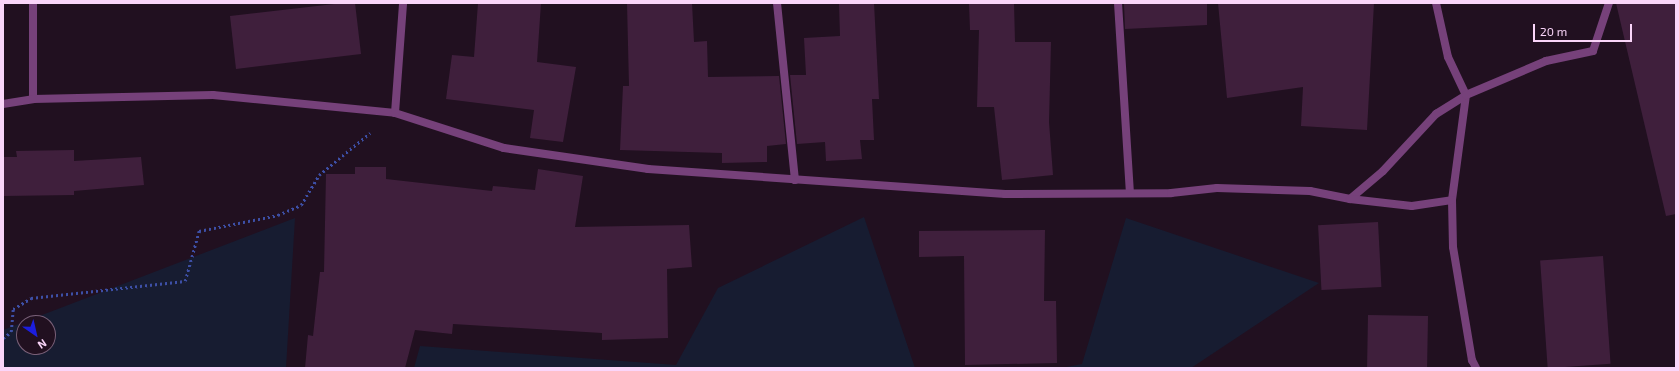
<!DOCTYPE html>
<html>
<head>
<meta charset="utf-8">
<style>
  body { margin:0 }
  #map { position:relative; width:1679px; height:371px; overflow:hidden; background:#211020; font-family:"Exo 2",sans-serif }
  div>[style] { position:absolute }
  .green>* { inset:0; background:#171c31 }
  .building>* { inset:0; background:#3f1f3c; transform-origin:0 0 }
  .path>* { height:2.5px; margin-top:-1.25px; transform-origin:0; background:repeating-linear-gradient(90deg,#3d4fa6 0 2px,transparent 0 5px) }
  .minor>* { height:8px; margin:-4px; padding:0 4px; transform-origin:4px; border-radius:4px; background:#76417a }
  span { translate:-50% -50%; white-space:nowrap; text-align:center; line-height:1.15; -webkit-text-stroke:3.5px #211020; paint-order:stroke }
  .frame { position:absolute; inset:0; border:4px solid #fad5f9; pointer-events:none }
  .north { position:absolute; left:16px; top:315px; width:40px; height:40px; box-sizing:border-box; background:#211020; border:1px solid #785f77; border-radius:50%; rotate:146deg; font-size:11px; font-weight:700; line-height:16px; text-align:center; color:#fad5f9 }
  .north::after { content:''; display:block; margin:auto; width:14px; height:18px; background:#1c1edf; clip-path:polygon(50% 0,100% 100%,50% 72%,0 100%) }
  .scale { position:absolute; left:1533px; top:24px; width:99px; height:18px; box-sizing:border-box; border:2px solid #fad5f9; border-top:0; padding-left:5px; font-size:12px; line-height:14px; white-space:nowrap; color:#fad5f9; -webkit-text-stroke:3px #211020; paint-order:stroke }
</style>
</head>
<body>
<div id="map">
  <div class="green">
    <div style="clip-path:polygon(864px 217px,915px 368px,414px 368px,420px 346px,676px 365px,718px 288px)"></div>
    <div style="clip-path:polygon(evenodd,295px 218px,286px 368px,3px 368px,3px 330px,295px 218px,24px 323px,48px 323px,48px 347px,24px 347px,24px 323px)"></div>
    <div style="clip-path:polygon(1126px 218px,1319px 283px,1191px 368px,1061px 368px,1082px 364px)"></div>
  </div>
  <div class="building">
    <div style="clip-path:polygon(343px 3px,355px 3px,361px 54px,236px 69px,230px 16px)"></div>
    <div style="clip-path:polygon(478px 3px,541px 3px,537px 62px,576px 67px,563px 142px,530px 138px,534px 110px,446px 99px,452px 55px,474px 57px)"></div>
    <div style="clip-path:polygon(627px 3px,692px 3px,694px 42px,707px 41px,708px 77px,779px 76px,786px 144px,767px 146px,767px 162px,722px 163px,722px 153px,620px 150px,623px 86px,629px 86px)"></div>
    <div style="clip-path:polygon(839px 3px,874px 3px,879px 99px,872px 99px,874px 140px,860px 140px,862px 159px,826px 161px,825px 142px,797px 144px,790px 75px,806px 75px,804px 38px,840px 36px)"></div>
    <div style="clip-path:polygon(969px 3px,1014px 3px,1015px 42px,1051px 42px,1049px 122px,1053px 175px,1002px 180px,994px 107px,977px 107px,979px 30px,970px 30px)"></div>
    <div style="clip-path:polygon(1124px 3px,1207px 3px,1207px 25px,1125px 29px)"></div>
    <div style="clip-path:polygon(1218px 3px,1374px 3px,1367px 130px,1301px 126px,1303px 87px,1227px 98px)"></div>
    <div style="clip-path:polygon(1616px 3px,1676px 3px,1676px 214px,1666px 216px)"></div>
    <div style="clip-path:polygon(74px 150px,74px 161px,141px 157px,144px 185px,74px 191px,74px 195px,3px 196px,3px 157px,17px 157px,16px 151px)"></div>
    <div style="clip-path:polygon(355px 167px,386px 167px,386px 179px,492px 191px,493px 186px,535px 190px,538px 169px,583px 176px,575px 227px,689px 225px,692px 267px,667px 269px,668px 338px,602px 340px,602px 333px,453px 324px,452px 334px,415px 330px,405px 368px,305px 368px,308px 335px,313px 336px,320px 272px,324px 272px,326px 174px,355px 174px)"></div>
    <div style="left:1378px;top:222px;width:65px;height:60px;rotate:87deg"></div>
    <div style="clip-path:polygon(1045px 230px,1044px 301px,1056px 301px,1057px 363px,965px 365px,964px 256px,919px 257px,919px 231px)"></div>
    <div style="left:1603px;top:256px;width:108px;height:63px;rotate:86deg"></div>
    <div style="left:1368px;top:315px;width:60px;height:53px;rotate:1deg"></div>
  </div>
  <div class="path">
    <div style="left:3px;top:338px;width:10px;rotate:-37deg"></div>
    <div style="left:11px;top:332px;width:23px;rotate:-85deg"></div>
    <div style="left:13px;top:309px;width:21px;rotate:-31deg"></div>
    <div style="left:31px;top:298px;width:155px;rotate:-6.3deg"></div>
    <div style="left:185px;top:281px;width:52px;rotate:-74.4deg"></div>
    <div style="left:199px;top:231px;width:81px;rotate:-11.4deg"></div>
    <div style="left:278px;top:215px;width:25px;rotate:-23deg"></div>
    <div style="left:301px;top:205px;width:35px;rotate:-59deg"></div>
    <div style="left:319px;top:175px;width:66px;rotate:-39.5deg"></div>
  </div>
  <div class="minor">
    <div style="left:777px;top:3px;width:178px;rotate:84.2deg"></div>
    <div style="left:1118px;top:3px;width:190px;rotate:86.4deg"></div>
    <div style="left:1436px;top:3px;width:55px;rotate:77.5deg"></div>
    <div style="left:1448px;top:57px;width:42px;rotate:64.7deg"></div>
    <div style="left:1466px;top:95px;width:106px;rotate:97.6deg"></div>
    <div style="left:1452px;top:200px;width:47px;rotate:88.8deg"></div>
    <div style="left:1453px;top:247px;width:115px;rotate:80.5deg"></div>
    <div style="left:1472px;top:360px;width:9px;rotate:63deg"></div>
    <div style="left:33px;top:99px;width:96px;rotate:-90deg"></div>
    <div style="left:3px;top:104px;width:30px;rotate:-9deg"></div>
    <div style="left:33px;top:99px;width:180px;rotate:-1.3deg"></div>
    <div style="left:213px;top:95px;width:183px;rotate:5.6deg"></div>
    <div style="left:395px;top:113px;width:114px;rotate:17.8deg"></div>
    <div style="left:504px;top:148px;width:146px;rotate:8.3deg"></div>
    <div style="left:648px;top:169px;width:358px;rotate:4deg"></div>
    <div style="left:1005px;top:194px;width:166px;rotate:-0.3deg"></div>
    <div style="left:1171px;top:193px;width:46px;rotate:-6.2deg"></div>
    <div style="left:1217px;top:188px;width:93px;rotate:1.8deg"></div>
    <div style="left:1310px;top:191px;width:41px;rotate:11.3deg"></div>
    <div style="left:1350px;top:199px;width:43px;rotate:-40.3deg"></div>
    <div style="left:1383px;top:171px;width:78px;rotate:-47.1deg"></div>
    <div style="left:1436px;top:114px;width:36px;rotate:-32deg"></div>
    <div style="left:1466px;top:95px;width:87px;rotate:-23deg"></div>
    <div style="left:1546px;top:61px;width:48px;rotate:-12deg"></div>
    <div style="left:1593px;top:51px;width:51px;rotate:-71.6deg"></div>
    <div style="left:395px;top:113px;width:110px;rotate:-85.8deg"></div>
    <div style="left:1350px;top:199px;width:62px;rotate:6.4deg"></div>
    <div style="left:1412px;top:206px;width:40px;rotate:-8.5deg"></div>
  </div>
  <div class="frame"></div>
  <div class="north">N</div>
  <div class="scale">20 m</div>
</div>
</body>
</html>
